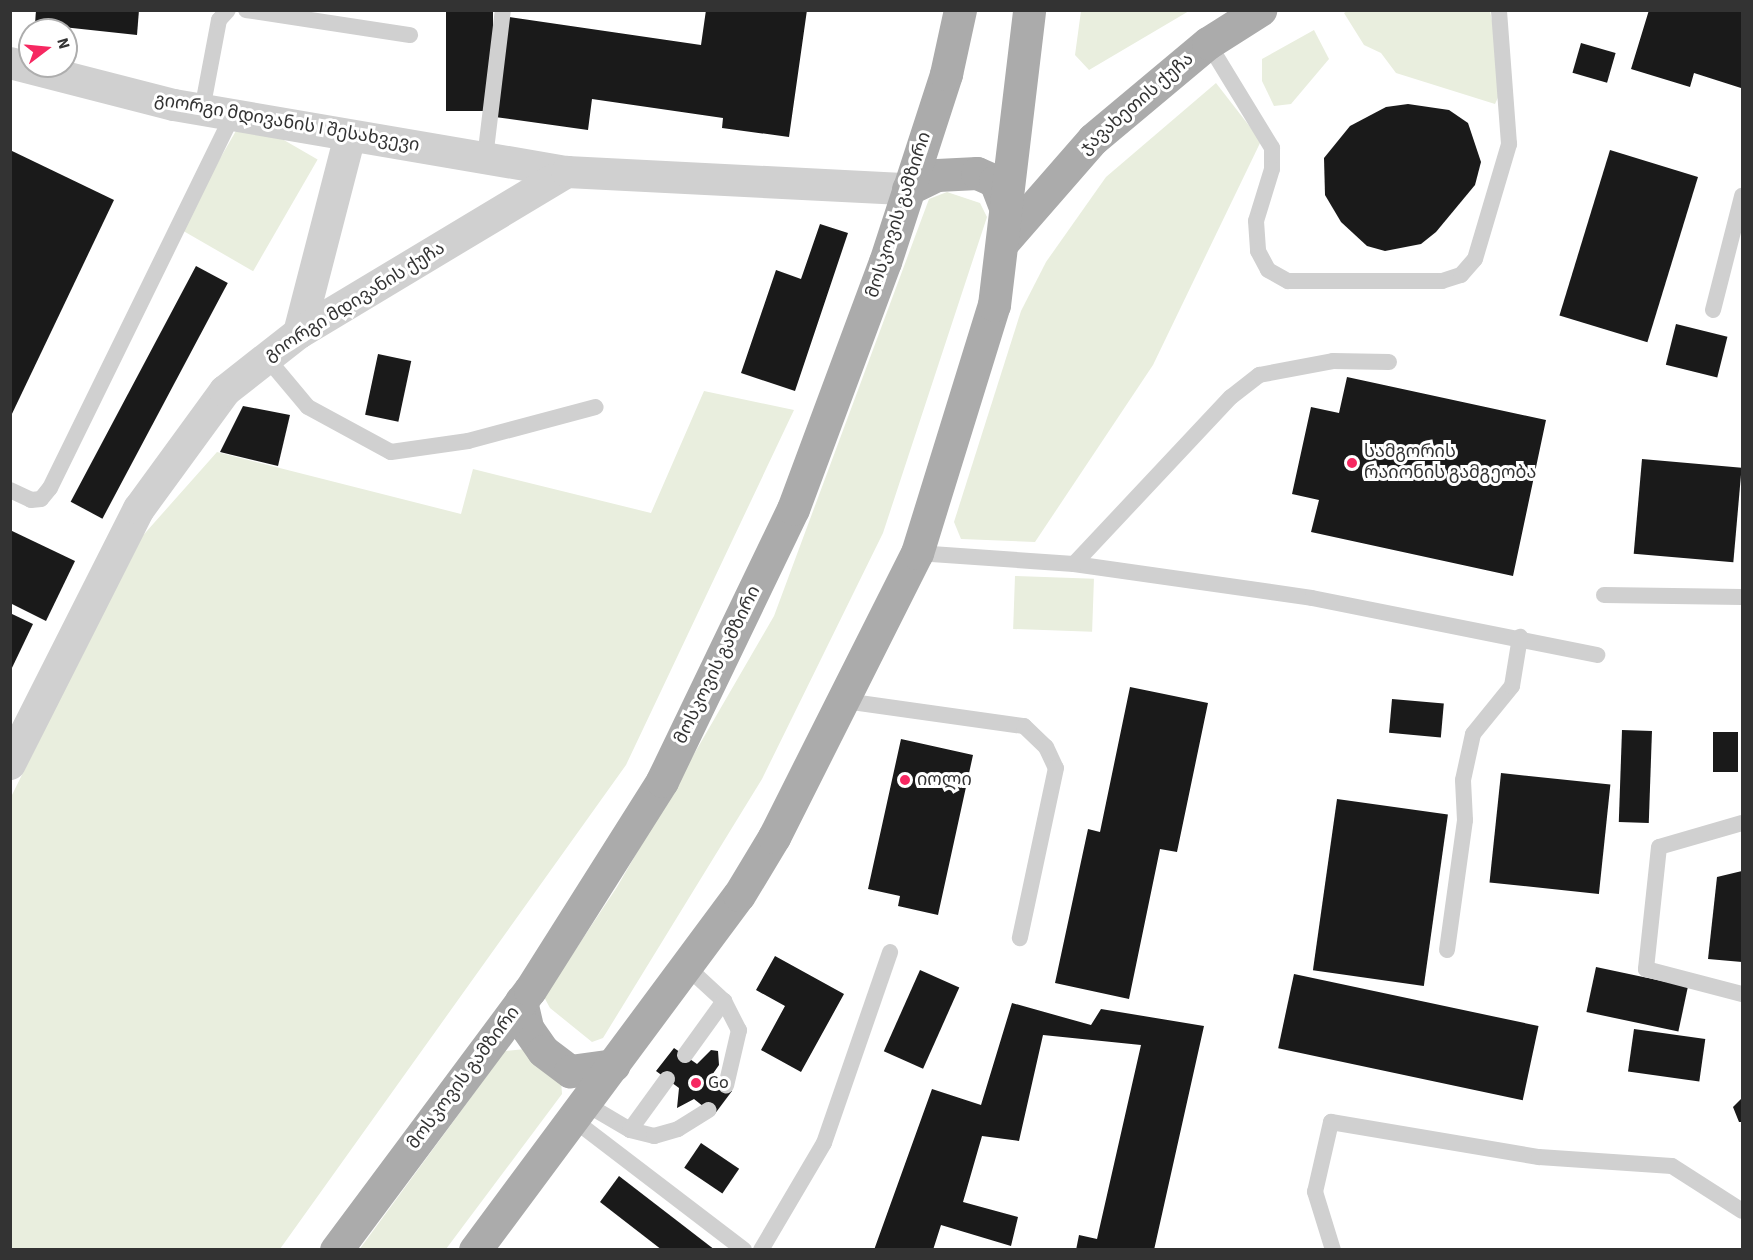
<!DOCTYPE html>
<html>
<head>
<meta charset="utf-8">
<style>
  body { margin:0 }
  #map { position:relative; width:1753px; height:1260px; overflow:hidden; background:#fff; font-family:"Source Sans 3","Noto Sans Georgian",sans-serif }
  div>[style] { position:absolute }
  .green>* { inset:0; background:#e9eede; transform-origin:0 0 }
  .building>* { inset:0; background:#1a1a1a; transform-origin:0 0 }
  .service>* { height:16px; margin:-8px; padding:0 8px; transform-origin:8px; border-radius:8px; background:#d0d0d0 }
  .minor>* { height:32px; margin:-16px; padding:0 16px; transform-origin:16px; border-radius:16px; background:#d0d0d0 }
  .primary>* { height:33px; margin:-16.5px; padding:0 16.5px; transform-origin:16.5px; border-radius:16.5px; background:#ababab }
  .dots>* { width:16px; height:16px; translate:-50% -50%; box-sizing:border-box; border:3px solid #fff; border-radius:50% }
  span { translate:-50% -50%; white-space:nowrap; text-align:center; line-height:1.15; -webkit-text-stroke:6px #fff; paint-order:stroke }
  .street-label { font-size:18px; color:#333 }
  .poi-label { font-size:18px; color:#333 }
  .left { translate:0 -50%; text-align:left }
  .frame { position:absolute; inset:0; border:12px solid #333; pointer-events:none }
  .north { position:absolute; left:18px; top:18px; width:60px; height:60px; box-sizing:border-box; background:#fff; border:2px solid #adadad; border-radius:50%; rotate:74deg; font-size:16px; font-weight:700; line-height:24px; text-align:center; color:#333 }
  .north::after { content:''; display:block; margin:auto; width:21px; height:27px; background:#f62861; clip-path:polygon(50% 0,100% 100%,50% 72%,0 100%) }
</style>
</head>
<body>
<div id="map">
  <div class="green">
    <div style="clip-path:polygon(1349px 10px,1490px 11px,1500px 60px,1501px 91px,1495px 104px,1396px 73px,1381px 53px,1364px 45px,1344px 13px)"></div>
    <div style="clip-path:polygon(1081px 11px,1081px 10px,1189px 11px,1089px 70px,1075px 55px)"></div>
    <div style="clip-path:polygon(1314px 30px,1329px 59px,1291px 104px,1274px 106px,1262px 81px,1262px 59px)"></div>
    <div style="clip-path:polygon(1216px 83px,1261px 141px,1153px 365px,1035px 542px,961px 539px,954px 522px,1021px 311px,1046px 262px,1106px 177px)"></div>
    <div style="left:244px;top:117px;width:85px;height:129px;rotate:30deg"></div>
    <div style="clip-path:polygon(947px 192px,980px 203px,987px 217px,883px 533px,762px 779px,603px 1038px,592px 1042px,550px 1008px,544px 997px,617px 887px,774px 616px,929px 199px)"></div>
    <div style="clip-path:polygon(704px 391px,794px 410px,626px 765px,280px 1249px,11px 1249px,10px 799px,138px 541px,217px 452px,461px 514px,473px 469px,651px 513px)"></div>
    <div style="left:1015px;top:576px;width:79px;height:53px;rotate:2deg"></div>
    <div style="clip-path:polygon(525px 1049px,561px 1080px,562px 1094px,446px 1249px,359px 1250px,505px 1051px)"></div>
  </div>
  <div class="building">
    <div style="clip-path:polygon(36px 10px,139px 10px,137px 35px,35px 24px)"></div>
    <div style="left:446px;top:10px;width:47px;height:101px"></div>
    <div style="clip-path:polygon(706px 10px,807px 10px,789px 137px,722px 128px,723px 118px,592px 99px,588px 130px,495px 117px,509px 17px,701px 45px)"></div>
    <div style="clip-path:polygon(1649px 10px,1742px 10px,1741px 88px,1694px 73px,1690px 87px,1631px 69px)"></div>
    <div style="left:1581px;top:43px;width:36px;height:31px;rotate:16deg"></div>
    <div style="clip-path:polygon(1408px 104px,1449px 110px,1468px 123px,1481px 162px,1475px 185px,1436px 232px,1421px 244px,1385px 251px,1367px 246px,1341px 222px,1325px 195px,1324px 158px,1350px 126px,1386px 107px)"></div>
    <div style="clip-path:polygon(10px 150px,114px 200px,10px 418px)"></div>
    <div style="left:1610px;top:150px;width:92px;height:173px;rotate:17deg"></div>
    <div style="clip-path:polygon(820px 224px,848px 233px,795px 391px,741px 373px,776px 270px,801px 279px)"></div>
    <div style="left:196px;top:266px;width:36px;height:267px;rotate:28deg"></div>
    <div style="left:1676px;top:324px;width:53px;height:42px;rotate:14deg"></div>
    <div style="left:378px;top:354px;width:34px;height:62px;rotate:12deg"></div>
    <div style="clip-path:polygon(1347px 377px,1546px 420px,1513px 576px,1311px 532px,1319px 500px,1292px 494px,1311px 407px,1339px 413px)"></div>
    <div style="clip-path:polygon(243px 406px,290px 415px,278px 466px,220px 452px)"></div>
    <div style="left:1642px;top:459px;width:100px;height:95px;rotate:5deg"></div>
    <div style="clip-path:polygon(10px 530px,75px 561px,46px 621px,10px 603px)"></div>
    <div style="clip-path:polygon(10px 613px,33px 624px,10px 672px)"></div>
    <div style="clip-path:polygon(1130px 687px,1208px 703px,1177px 852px,1160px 849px,1129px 999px,1055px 983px,1088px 829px,1100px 832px)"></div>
    <div style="left:1392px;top:699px;width:52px;height:34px;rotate:5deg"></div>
    <div style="left:1622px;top:730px;width:30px;height:92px;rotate:2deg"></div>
    <div style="left:1713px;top:732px;width:25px;height:40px"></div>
    <div style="clip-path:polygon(901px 739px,973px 755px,938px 915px,898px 906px,900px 896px,868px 889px)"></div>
    <div style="left:1501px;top:773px;width:110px;height:110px;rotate:6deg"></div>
    <div style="left:1337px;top:799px;width:112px;height:173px;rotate:8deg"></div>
    <div style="clip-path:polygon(1742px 871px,1742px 962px,1708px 959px,1717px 877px)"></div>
    <div style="clip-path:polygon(775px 956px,844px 994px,801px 1072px,761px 1050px,785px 1006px,756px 990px)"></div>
    <div style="left:1596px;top:967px;width:94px;height:46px;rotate:12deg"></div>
    <div style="left:920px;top:970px;width:43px;height:89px;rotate:24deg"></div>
    <div style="left:1294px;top:974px;width:250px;height:76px;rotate:12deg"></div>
    <div style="clip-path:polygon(1012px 1003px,1091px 1025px,1101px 1009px,1204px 1026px,1154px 1250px,1076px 1250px,1079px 1235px,1097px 1239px,1141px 1045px,1043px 1035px,1019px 1141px,982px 1136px,963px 1202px,1018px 1217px,1011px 1246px,941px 1225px,933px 1250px,874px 1250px,932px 1089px,981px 1105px)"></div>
    <div style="left:1634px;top:1029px;width:72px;height:43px;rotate:8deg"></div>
    <div style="clip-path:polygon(674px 1048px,697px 1064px,711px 1050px,718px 1051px,719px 1065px,712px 1075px,732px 1091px,714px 1115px,694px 1099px,677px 1108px,679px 1088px,656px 1071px)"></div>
    <div style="clip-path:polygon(1742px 1098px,1742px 1122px,1739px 1122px,1733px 1107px)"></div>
    <div style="left:701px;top:1143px;width:46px;height:30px;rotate:34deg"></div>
    <div style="clip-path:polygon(619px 1176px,715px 1250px,662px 1250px,600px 1202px)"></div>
  </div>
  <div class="service">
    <div style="left:246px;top:10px;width:166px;rotate:8.7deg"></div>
    <div style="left:1208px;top:43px;width:123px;rotate:58.6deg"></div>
    <div style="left:1272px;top:148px;width:21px;rotate:90deg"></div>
    <div style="left:1272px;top:169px;width:54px;rotate:107.1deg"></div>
    <div style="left:1256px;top:221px;width:30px;rotate:86deg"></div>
    <div style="left:1258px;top:251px;width:21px;rotate:62deg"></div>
    <div style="left:1268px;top:270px;width:23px;rotate:29deg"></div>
    <div style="left:1288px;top:281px;width:154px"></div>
    <div style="left:1442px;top:281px;width:20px;rotate:-18deg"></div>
    <div style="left:1461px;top:275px;width:21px;rotate:-49deg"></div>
    <div style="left:1475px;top:259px;width:120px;rotate:-73.5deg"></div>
    <div style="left:1509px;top:144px;width:134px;rotate:-94.3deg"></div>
    <div style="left:202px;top:110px;width:92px;rotate:-79.3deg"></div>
    <div style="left:219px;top:20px;width:13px;rotate:-48deg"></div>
    <div style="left:485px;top:158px;width:149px;rotate:-83.1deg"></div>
    <div style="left:1713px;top:310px;width:118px;rotate:-75.7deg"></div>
    <div style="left:266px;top:357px;width:65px;rotate:50deg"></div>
    <div style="left:308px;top:407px;width:94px;rotate:28.5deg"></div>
    <div style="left:391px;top:452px;width:78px;rotate:-8.1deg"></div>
    <div style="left:468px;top:441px;width:132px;rotate:-14.9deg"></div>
    <div style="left:10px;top:490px;width:23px;rotate:25deg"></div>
    <div style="left:31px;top:500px;width:10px;rotate:-6deg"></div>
    <div style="left:41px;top:499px;width:14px;rotate:-51deg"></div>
    <div style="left:50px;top:488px;width:415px;rotate:-63.9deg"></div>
    <div style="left:917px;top:553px;width:157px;rotate:4deg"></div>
    <div style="left:1074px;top:564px;width:240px;rotate:8.1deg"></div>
    <div style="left:1312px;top:598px;width:291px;rotate:11.3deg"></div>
    <div style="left:1074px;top:564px;width:229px;rotate:-46.8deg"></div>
    <div style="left:1231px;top:397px;width:36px;rotate:-38deg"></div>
    <div style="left:1259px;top:375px;width:75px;rotate:-10.7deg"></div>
    <div style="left:1333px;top:361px;width:56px;rotate:1deg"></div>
    <div style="left:1604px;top:595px;width:138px;rotate:0.8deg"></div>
    <div style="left:845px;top:701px;width:181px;rotate:8deg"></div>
    <div style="left:1024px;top:726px;width:30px;rotate:44deg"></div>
    <div style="left:1046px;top:747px;width:23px;rotate:65deg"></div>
    <div style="left:1056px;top:768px;width:174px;rotate:102deg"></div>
    <div style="left:1742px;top:823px;width:86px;rotate:163.9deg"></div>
    <div style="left:1659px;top:847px;width:123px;rotate:96.1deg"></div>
    <div style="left:1646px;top:969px;width:99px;rotate:14.6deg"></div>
    <div style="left:1447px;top:950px;width:131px;rotate:-82.1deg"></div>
    <div style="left:1465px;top:820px;width:40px;rotate:-92.9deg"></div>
    <div style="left:1463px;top:780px;width:47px;rotate:-77.7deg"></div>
    <div style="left:1473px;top:734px;width:62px;rotate:-50.9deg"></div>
    <div style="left:1512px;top:686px;width:50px;rotate:-80.7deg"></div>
    <div style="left:687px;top:967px;width:50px;rotate:42.6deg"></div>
    <div style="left:724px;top:1001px;width:33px;rotate:63deg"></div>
    <div style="left:739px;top:1030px;width:57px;rotate:103.1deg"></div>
    <div style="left:685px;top:1055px;width:67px;rotate:-54.2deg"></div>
    <div style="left:586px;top:1104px;width:51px;rotate:30.6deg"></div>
    <div style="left:630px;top:1130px;width:25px;rotate:14deg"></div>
    <div style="left:654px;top:1136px;width:25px;rotate:-16deg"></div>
    <div style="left:678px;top:1129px;width:36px;rotate:-32deg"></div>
    <div style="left:574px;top:1120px;width:214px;rotate:37.4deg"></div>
    <div style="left:630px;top:1130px;width:63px;rotate:-54deg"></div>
    <div style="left:761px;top:1250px;width:124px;rotate:-59.5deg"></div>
    <div style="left:824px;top:1143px;width:202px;rotate:-70.9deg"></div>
    <div style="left:1333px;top:1250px;width:61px;rotate:-107.2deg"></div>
    <div style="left:1315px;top:1192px;width:72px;rotate:-77.1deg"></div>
    <div style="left:1331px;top:1122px;width:211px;rotate:9.6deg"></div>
    <div style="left:1539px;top:1157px;width:133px;rotate:3.9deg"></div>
    <div style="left:1672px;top:1166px;width:83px;rotate:32.7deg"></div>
  </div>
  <div class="minor">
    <div style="left:10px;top:63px;width:169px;rotate:14.4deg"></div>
    <div style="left:174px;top:105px;width:399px;rotate:9.7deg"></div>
    <div style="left:299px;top:333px;width:203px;rotate:-75.5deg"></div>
    <div style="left:10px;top:764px;width:286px;rotate:-63.2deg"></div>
    <div style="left:139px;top:509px;width:146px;rotate:-53.9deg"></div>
    <div style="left:225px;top:391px;width:94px;rotate:-38.1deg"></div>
    <div style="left:299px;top:333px;width:313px;rotate:-31deg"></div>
    <div style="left:567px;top:172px;width:341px;rotate:2.9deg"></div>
  </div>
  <div class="primary">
    <div style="left:908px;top:189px;width:32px;rotate:-26deg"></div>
    <div style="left:937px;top:175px;width:40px;rotate:-2.9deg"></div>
    <div style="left:977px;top:173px;width:20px;rotate:24deg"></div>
    <div style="left:995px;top:181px;width:33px;rotate:69deg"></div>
    <div style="left:1004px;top:241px;width:135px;rotate:-48.9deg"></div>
    <div style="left:1093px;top:139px;width:150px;rotate:-39.9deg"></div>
    <div style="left:1208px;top:43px;width:62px;rotate:-32.4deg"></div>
    <div style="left:521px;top:1001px;width:28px;rotate:77deg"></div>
    <div style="left:527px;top:1028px;width:28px;rotate:55deg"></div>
    <div style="left:543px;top:1051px;width:34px;rotate:37deg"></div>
    <div style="left:570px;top:1071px;width:44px;rotate:-7.8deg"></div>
    <div style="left:336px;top:1250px;width:324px;rotate:-53.3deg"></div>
    <div style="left:530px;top:990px;width:247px;rotate:-57.7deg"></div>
    <div style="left:662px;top:781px;width:302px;rotate:-64.3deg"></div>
    <div style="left:793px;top:509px;width:264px;rotate:-69.6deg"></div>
    <div style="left:885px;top:262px;width:198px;rotate:-72deg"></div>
    <div style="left:946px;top:74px;width:66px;rotate:-77.7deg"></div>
    <div style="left:475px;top:1250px;width:442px;rotate:-53.4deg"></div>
    <div style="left:739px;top:895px;width:68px;rotate:-58.9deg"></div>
    <div style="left:774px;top:837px;width:318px;rotate:-63.3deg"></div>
    <div style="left:917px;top:553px;width:260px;rotate:-72.8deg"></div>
    <div style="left:994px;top:305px;width:297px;rotate:-83.2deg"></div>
  </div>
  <div class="dots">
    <div style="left:1352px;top:463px;background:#f62861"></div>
    <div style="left:905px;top:780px;background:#f62861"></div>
    <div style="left:696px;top:1083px;background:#f62861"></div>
  </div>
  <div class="street-label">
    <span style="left:1137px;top:104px;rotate:-41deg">ჯავახეთის ქუჩა</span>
    <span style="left:287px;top:123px;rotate:10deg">გიორგი მდივანის I შესახვევი</span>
    <span style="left:899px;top:215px;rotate:-72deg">მოსკოვის გამზირი</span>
    <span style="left:355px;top:302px;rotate:-32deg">გიორგი მდივანის ქუჩა</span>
    <span style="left:718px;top:665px;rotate:-64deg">მოსკოვის გამზირი</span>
    <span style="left:464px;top:1078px;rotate:-53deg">მოსკოვის გამზირი</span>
  </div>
  <div class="poi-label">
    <span class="left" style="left:1364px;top:463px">სამგორის<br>რაიონის გამგეობა</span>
    <span class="left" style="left:917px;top:780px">იოლი</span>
    <span class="left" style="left:708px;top:1083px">Go</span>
  </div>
  <div class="frame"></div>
  <div class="north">N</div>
</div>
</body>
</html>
